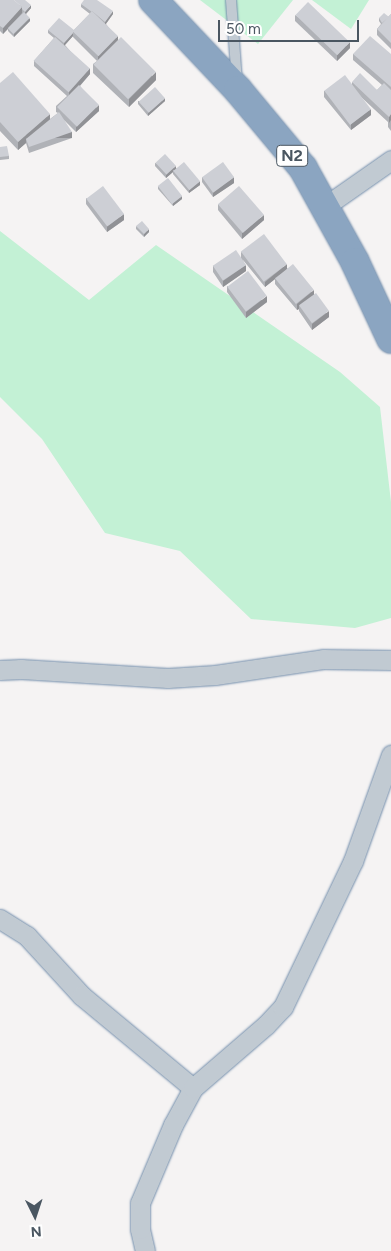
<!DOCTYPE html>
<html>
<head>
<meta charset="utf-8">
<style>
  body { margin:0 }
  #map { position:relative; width:391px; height:1251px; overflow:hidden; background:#f5f3f3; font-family:Figtree,sans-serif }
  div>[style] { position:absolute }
  .green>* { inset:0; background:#c3f1d5 }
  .roads { filter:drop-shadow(0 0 1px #7690ad) drop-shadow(0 0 1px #7690ad) }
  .lane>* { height:10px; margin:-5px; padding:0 5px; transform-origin:5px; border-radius:5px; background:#c1cad2 }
  .street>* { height:19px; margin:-9.5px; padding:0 9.5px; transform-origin:9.5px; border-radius:9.5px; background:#c1cad2 }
  .highway>* { height:28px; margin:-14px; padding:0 14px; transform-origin:14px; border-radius:14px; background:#8ba5c1 }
  .wall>* { inset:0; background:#b0b2b7 }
  .shaded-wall>* { inset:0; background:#909195; transform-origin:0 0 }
  .building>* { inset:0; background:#cdcfd5; transform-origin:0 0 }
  span { translate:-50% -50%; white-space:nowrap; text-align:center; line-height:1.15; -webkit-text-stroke:4px #fff; paint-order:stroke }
  .shield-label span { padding:1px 4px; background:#fff; border:1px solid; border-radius:4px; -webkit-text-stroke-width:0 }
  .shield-label { font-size:16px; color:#4a5661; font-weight:700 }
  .north { position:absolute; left:10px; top:1191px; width:50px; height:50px; -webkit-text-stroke:4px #fff; paint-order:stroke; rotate:176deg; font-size:14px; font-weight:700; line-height:20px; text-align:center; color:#4a5661 }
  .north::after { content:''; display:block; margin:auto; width:18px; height:22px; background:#4a5661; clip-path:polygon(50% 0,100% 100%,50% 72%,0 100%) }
  .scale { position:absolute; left:218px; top:20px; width:141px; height:22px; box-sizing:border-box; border:2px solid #4a5661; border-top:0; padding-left:6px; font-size:15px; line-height:18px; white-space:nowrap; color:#4a5661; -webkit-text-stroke:4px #fff; paint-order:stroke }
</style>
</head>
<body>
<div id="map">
  <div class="green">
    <div style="clip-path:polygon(200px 0,293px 0,258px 44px)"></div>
    <div style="clip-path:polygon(312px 0,369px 0,351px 29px)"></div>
    <div style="clip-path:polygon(0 231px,89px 300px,156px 245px,340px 372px,380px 407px,391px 502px,391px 618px,355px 628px,251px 619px,180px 551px,105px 533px,42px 439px,0 397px)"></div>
  </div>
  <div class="roads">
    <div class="lane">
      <div style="left:231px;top:0;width:82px;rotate:85.8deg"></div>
    </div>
    <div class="street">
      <div style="left:324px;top:207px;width:82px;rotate:-35deg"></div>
      <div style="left:0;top:670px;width:21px;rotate:-3deg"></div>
      <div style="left:21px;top:669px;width:147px;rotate:3.5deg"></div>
      <div style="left:168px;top:678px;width:47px;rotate:-3.7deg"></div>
      <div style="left:215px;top:675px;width:109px;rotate:-8.4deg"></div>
      <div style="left:323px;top:659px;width:68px;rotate:0.8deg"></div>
      <div style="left:0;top:919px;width:32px;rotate:32deg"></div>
      <div style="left:27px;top:936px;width:81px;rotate:47.5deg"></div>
      <div style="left:82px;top:996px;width:144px;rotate:39.7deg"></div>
      <div style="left:145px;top:1251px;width:23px;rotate:-103deg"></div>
      <div style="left:140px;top:1229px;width:26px;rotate:-90deg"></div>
      <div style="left:140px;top:1203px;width:85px;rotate:-67.1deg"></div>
      <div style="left:173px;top:1125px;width:42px;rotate:-61.6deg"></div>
      <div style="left:193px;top:1088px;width:96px;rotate:-40.8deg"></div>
      <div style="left:266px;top:1025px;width:25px;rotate:-47deg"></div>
      <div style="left:283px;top:1007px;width:162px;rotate:-64.4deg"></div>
      <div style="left:353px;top:861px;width:113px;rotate:-70.3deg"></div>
    </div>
    <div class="highway">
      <div style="left:153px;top:0;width:124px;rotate:46.6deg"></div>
      <div style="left:238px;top:90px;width:102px;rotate:50.2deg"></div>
      <div style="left:303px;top:168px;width:107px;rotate:61deg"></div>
      <div style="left:355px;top:262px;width:85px;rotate:64.9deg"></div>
    </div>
  </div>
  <div class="wall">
    <div style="clip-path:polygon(0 0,31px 8px,26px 14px,30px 21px,14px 37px,8px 31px,8px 29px,3px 34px,0 31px)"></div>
    <div style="clip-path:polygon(81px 4px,113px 14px,106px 24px,118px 40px,156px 80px,129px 107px,93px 73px,93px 64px,97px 61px,73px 37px,73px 36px,65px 45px,90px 74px,80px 86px,99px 111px,76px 132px,64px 120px,72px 138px,29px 153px,26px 143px,18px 150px,0 131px,0 83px,50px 119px,58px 113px,56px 112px,56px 106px,67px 96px,34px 66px,34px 61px,54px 38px,48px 33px,48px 30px,74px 30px,90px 14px,81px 7px)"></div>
    <div style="clip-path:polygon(391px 14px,391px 49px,377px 35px,377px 29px,381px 24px,379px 21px,379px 18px,388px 17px)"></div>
    <div style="clip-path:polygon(295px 15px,350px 48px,337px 61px,295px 21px)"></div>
    <div style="clip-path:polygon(353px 54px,391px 54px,391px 131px,388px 127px,388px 122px,361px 97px,371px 115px,351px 130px,324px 97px,324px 91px,352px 85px,352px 82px,377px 90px,382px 85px,353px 60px)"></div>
    <div style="clip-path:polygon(138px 101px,165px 101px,148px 116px,138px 104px)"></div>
    <div style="clip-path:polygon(0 147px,9px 156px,9px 159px,0 160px)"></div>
    <div style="clip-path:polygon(155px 163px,176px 168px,200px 185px,189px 193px,173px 174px,173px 172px,166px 178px,155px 166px)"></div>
    <div style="clip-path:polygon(202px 177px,234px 183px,213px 197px,202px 182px)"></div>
    <div style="clip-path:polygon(158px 186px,182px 199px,173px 206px,158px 189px)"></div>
    <div style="clip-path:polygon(86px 198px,124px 220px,107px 232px,86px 204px)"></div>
    <div style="clip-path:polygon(218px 204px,264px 220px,242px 239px,218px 210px)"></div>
    <div style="clip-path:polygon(136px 226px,149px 232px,144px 237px,136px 229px)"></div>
    <div style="clip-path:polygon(241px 252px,287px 268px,314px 294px,329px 317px,312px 330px,299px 311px,299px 309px,297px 310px,275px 284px,275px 279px,265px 287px,243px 260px,246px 271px,223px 287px,213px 272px,213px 266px,241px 258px)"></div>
    <div style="clip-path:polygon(227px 286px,267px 302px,246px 318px,227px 292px)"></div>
  </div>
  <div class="shaded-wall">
    <div style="clip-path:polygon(31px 5px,31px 8px,25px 15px,25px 12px)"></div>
    <div style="clip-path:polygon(22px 7px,22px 13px,3px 34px,3px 28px)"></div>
    <div style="clip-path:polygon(113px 11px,113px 14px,105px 25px,105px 22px)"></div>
    <div style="clip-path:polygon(30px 18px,30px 21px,14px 37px,14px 34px)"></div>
    <div style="clip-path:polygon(73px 33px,73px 36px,64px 46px,64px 43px)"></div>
    <div style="clip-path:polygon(118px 36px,118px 41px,98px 62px,98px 56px)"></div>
    <div style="clip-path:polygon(350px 42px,350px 48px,337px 61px,337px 55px)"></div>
    <div style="clip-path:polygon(90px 68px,90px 74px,69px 98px,69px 92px)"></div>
    <div style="clip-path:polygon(156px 72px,156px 80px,129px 107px,129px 99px)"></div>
    <div style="clip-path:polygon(165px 98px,165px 101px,148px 116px,148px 113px)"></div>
    <div style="clip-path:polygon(99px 105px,99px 111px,76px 132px,76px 127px)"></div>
    <div style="clip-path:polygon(371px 109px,371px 115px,351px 130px,351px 124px)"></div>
    <div style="clip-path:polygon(50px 114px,50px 122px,26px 139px,26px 143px,18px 150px,18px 142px)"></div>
    <div style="clip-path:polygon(391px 114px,391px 120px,389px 123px,389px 117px)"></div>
    <div style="left:72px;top:132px;width:6px;height:46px;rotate:90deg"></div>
    <div style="clip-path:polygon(176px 166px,176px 170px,173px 170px,173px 172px,166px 178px,166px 175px)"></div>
    <div style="clip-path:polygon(234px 177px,234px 183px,213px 197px,213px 192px)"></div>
    <div style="clip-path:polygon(200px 181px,200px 185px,189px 193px,189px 190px)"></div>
    <div style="clip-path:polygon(182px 196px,182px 199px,173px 206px,173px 203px)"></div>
    <div style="clip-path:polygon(124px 214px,124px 220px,107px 232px,107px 226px)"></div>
    <div style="clip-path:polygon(264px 215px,264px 220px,242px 239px,242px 233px)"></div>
    <div style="clip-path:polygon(149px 229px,149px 232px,144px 237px,144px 234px)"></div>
    <div style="clip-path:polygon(287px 264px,287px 270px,275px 278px,275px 279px,265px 287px,265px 282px)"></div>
    <div style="clip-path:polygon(246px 265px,246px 271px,223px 287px,223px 281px)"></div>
    <div style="clip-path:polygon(314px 290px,314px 296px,299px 306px,299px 309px,297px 310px,297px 304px)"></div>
    <div style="clip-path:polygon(267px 296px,267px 302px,246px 318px,246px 312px)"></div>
    <div style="clip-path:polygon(329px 311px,329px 317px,312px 330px,312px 324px)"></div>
  </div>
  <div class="building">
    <div style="clip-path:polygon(0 0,14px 0,22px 7px,3px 28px,0 26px)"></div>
    <div style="clip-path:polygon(14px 0,25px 0,31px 5px,25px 12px,22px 9px,22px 7px)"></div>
    <div style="clip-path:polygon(84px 0,97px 0,113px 11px,105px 22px,92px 11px,92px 12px,81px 4px)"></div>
    <div style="left:308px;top:2px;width:58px;height:18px;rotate:44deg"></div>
    <div style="left:92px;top:11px;width:36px;height:28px;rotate:44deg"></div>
    <div style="left:24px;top:12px;width:8px;height:23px;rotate:45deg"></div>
    <div style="clip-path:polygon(384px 13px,389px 17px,382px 23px,379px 18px)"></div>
    <div style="clip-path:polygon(391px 14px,391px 43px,377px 29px)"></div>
    <div style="clip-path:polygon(59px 18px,74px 30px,73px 32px,73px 33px,64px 43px,48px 30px)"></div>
    <div style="clip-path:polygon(370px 36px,391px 54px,391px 87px,353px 54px)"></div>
    <div style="left:55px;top:37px;width:47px;height:32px;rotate:42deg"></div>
    <div style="left:121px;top:37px;width:49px;height:39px;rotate:45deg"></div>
    <div style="clip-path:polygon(13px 72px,50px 114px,18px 142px,0 122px,0 83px)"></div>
    <div style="clip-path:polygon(360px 73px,377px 90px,384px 83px,391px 90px,391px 114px,389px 117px,352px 82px)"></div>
    <div style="left:345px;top:75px;width:43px;height:26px;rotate:53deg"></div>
    <div style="left:79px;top:85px;width:28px;height:31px;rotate:45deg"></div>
    <div style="left:155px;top:87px;width:15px;height:22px;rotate:48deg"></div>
    <div style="clip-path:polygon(59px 112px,72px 132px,29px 147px,26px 139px)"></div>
    <div style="clip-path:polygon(7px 146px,9px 156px,0 157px,0 147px)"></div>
    <div style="left:165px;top:154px;width:16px;height:13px;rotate:47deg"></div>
    <div style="left:184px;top:162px;width:25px;height:14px;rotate:50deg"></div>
    <div style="left:223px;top:162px;width:19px;height:26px;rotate:54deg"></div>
    <div style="left:168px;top:178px;width:23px;height:13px;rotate:52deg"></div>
    <div style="left:103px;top:186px;width:35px;height:21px;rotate:53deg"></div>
    <div style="left:239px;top:186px;width:38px;height:28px;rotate:49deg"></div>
    <div style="clip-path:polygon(142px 221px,149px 229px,144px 234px,136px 226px)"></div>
    <div style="left:264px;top:234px;width:38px;height:29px;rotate:53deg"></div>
    <div style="left:236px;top:250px;width:18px;height:28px;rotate:56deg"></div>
    <div style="left:293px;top:264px;width:33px;height:23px;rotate:51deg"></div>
    <div style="left:248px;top:271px;width:31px;height:26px;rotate:53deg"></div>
    <div style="left:316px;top:293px;width:22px;height:21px;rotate:54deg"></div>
  </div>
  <div class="shield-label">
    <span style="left:292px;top:156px">N2</span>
  </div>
  <div class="north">N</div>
  <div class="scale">50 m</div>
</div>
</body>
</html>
